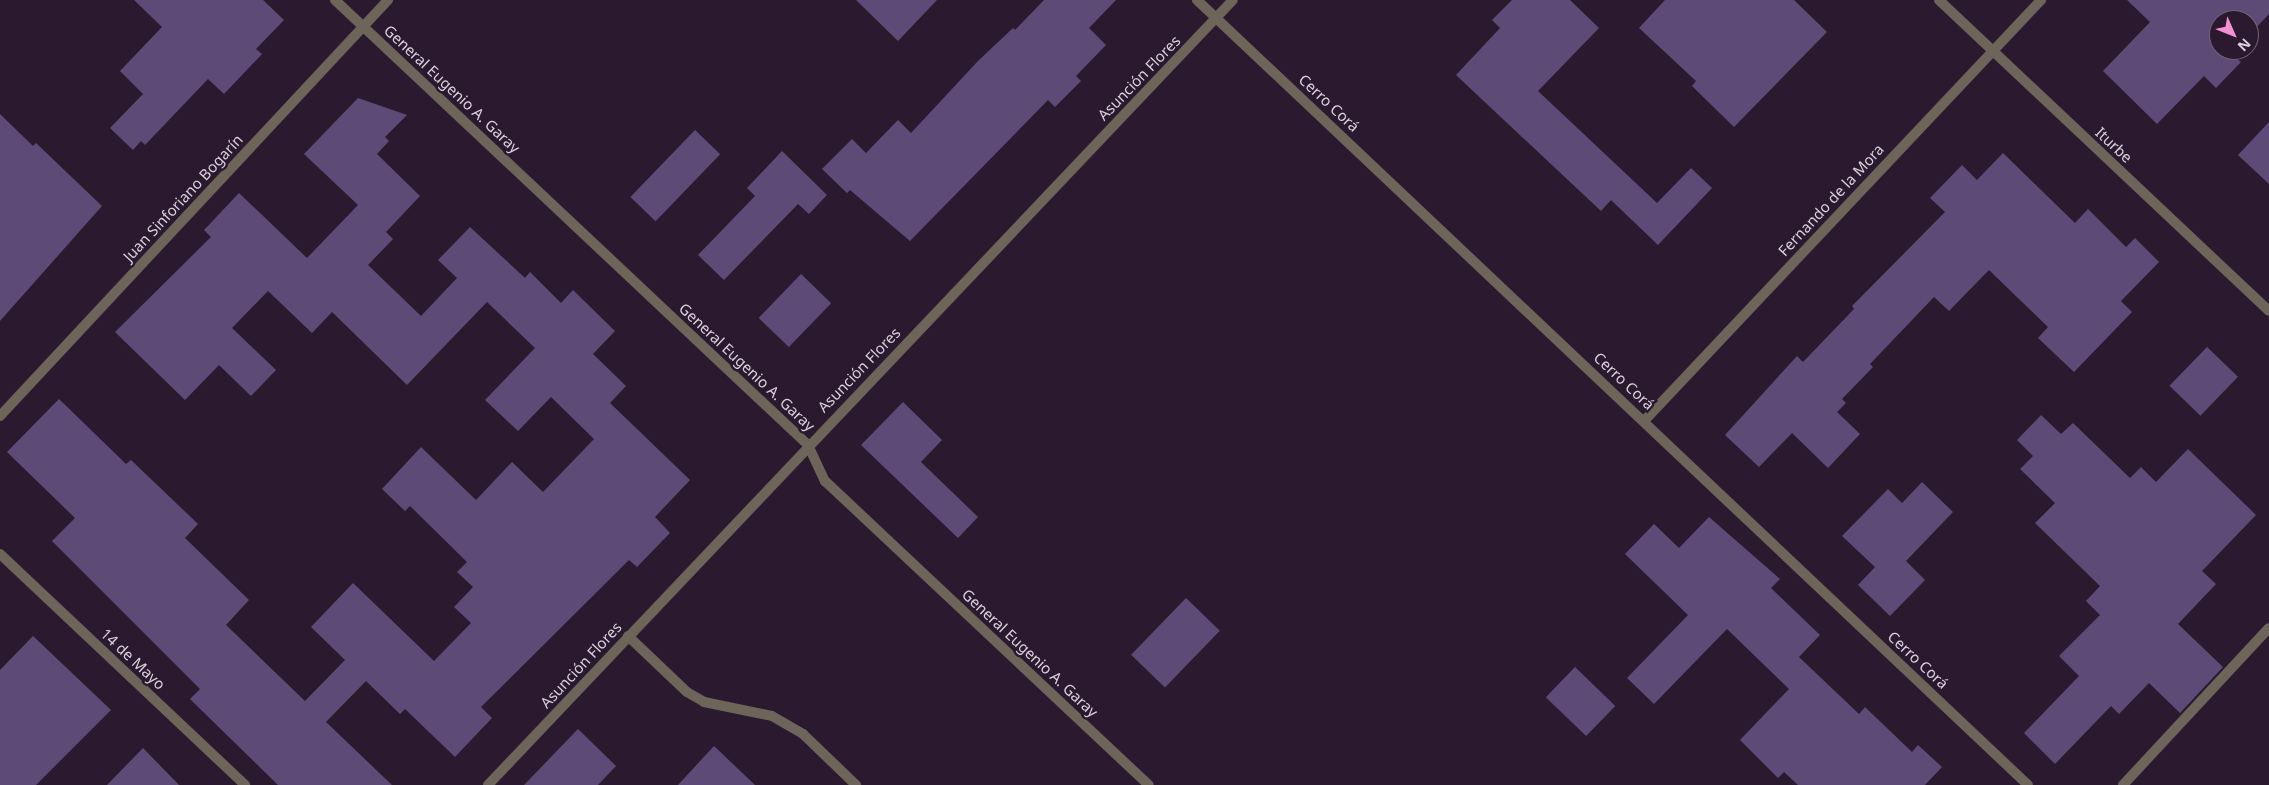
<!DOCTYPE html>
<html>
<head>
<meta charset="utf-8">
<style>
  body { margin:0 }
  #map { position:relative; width:2269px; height:785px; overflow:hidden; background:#2b1a2f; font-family:"Noto Sans",sans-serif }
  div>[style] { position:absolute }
  .building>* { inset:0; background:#5e4a77; transform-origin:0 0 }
  .lane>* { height:10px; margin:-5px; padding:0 5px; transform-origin:5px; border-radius:5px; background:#6d655a }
  .street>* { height:10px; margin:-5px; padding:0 5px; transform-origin:5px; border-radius:5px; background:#6d655a }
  span { translate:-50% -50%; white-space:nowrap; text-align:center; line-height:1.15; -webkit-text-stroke:5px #2b1a2f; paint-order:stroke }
  .street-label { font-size:15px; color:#dbd0dd }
  .north { position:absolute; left:2209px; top:10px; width:50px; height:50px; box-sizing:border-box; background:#2b1a2f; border:1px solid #716375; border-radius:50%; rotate:134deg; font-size:14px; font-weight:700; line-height:20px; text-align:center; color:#dbd0dd }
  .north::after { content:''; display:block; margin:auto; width:18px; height:22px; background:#f491d3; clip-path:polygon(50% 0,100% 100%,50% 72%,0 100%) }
</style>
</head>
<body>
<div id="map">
  <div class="building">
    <div style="clip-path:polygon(134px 0,263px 0,284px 20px,256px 49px,262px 54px,224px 94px,208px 79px,145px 145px,141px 141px,133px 150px,110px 128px,143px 94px,120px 71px,162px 27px)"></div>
    <div style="clip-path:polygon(856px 0,937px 0,898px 41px)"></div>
    <div style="clip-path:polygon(1044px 0,1116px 0,1089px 28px,1106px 45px,1076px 76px,1081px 81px,1055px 107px,1048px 100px,910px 241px,850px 190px,847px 193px,822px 169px,852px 139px,866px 153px,898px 120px,911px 133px,978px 61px,1013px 28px,1015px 30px)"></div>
    <div style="clip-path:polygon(1512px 0,1570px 0,1599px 28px,1538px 91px,1657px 203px,1691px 168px,1712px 188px,1658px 245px,1611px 200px,1601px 211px,1456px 75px,1500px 28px,1492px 20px)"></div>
    <div style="clip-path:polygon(1665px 0,1794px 0,1827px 32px,1734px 127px,1692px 86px,1696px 81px,1639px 28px)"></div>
    <div style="clip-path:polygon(2127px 0,2269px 0,2269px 14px,2249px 35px,2249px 20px,2219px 20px,2219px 50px,2235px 50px,2231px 53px,2241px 62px,2216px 88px,2204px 76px,2157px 124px,2103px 71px,2150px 22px)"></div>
    <div style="clip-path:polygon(358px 98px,407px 115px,385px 137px,389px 141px,377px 154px,420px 196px,386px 232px,393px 239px,368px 265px,421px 316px,457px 278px,438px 260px,470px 227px,525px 278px,530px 272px,561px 303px,573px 290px,615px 331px,593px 354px,626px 386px,610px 403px,690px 480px,655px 517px,670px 533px,637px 567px,629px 560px,481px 707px,492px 718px,455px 757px,405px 709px,400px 714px,366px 681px,326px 722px,392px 785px,278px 785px,190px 699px,200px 689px,52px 541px,75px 518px,7px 452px,59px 399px,126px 464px,131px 460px,198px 524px,185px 538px,249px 600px,226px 625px,305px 701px,345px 660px,311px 627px,353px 583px,434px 661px,471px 623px,454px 607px,473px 587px,457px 572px,467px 562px,410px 506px,405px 511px,382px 489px,421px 447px,476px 500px,512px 462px,543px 492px,594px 439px,551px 397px,518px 431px,485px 400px,535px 348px,487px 302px,407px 385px,332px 312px,312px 333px,268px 291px,232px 328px,276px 370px,251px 396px,219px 365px,185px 400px,115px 332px,211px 237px,204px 230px,239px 193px,307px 258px,358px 205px,304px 154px)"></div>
    <div style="clip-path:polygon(0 114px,33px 146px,36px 143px,102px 206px,0 321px)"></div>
    <div style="clip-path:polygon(2269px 122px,2269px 184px,2238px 155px)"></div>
    <div style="left:695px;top:130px;width:35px;height:93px;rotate:44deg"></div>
    <div style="clip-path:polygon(782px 151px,827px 195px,809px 214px,798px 204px,724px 280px,698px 255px,755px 196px,747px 188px)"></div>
    <div style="clip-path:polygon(2003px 153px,2075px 223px,2088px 209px,2126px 247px,2135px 238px,2159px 262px,2121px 301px,2132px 312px,2074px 372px,2038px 338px,2048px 327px,1989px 270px,1949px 311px,1934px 297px,1870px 364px,1873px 367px,1842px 399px,1846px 403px,1837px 412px,1860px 434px,1828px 468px,1792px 433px,1759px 467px,1725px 435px,1797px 356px,1803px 362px,1854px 309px,1852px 306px,1945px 212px,1930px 198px,1962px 165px,1977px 180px)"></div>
    <div style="left:801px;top:274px;width:42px;height:61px;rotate:44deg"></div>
    <div style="left:2207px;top:347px;width:43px;height:54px;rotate:44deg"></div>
    <div style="clip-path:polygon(903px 402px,942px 440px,921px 462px,978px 517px,958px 538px,861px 445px)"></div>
    <div style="clip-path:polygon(2041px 415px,2061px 434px,2073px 423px,2130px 478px,2141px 467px,2156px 482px,2188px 449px,2256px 515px,2202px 571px,2216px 584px,2178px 624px,2223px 667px,2180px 713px,2149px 683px,2119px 714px,2111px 706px,2055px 764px,2024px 733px,2079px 676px,2059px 656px,2100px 615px,2086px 601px,2100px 586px,2035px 523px,2055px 503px,2020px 469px,2033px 456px,2017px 440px)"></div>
    <div style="clip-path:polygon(1922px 482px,1953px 512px,1906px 561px,1925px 580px,1890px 616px,1858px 585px,1875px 567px,1842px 536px,1888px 489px,1902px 503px)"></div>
    <div style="clip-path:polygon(1709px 517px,1780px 579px,1771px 588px,1820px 635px,1799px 657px,1859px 714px,1865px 707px,1912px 752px,1918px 745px,1942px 767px,1925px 785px,1798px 785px,1784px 772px,1778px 778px,1740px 740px,1789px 689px,1727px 629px,1654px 704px,1627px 678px,1688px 615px,1625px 554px,1654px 524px,1679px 548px)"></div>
    <div style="left:1186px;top:598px;width:47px;height:79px;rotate:44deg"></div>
    <div style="clip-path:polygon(33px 636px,111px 710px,36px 785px,0 785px,0 670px)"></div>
    <div style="left:1575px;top:667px;width:56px;height:42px;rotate:44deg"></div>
    <div style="clip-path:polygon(578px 729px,616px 766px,598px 785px,524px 785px)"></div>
    <div style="clip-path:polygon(714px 746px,755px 785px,678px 785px)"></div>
    <div style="clip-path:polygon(143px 748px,179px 785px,107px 785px)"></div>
  </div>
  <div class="lane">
    <div style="left:628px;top:636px;width:81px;rotate:43.5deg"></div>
    <div style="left:687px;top:692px;width:20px;rotate:30deg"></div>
    <div style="left:704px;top:702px;width:69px;rotate:11.6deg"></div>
    <div style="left:772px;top:716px;width:36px;rotate:30deg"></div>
    <div style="left:803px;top:734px;width:74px;rotate:43.9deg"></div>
  </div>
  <div class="street">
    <div style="left:335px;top:0;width:649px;rotate:43.25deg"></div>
    <div style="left:808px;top:445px;width:40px;rotate:65deg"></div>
    <div style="left:825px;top:481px;width:444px;rotate:43.2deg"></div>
    <div style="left:1197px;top:0;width:1143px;rotate:43.37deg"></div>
    <div style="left:1939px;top:0;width:453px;rotate:43.3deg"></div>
    <div style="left:0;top:416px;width:569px;rotate:-46.99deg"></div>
    <div style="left:1644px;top:421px;width:579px;rotate:-46.68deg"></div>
    <div style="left:0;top:554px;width:337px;rotate:43.3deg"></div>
    <div style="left:488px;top:785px;width:1082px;rotate:-46.5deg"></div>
    <div style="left:2123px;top:785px;width:214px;rotate:-47.1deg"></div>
  </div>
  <div class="street-label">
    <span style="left:1139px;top:78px;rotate:-46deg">Asunción Flores</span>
    <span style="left:452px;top:89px;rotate:43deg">General Eugenio A. Garay</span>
    <span style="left:1329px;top:103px;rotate:43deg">Cerro Corá</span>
    <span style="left:2114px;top:145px;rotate:43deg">Iturbe</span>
    <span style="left:183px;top:198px;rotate:-47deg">Juan Sinforiano Bogarín</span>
    <span style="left:1831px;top:200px;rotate:-47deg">Fernando de la Mora</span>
    <span style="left:747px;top:367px;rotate:43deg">General Eugenio A. Garay</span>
    <span style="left:859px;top:370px;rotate:-46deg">Asunción Flores</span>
    <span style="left:1624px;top:381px;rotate:43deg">Cerro Corá</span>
    <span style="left:1030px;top:653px;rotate:43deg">General Eugenio A. Garay</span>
    <span style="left:133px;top:659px;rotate:43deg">14 de Mayo</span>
    <span style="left:1918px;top:660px;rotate:43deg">Cerro Corá</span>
    <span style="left:581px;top:665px;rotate:-47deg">Asunción Flores</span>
  </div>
  <div class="north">N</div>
</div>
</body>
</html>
